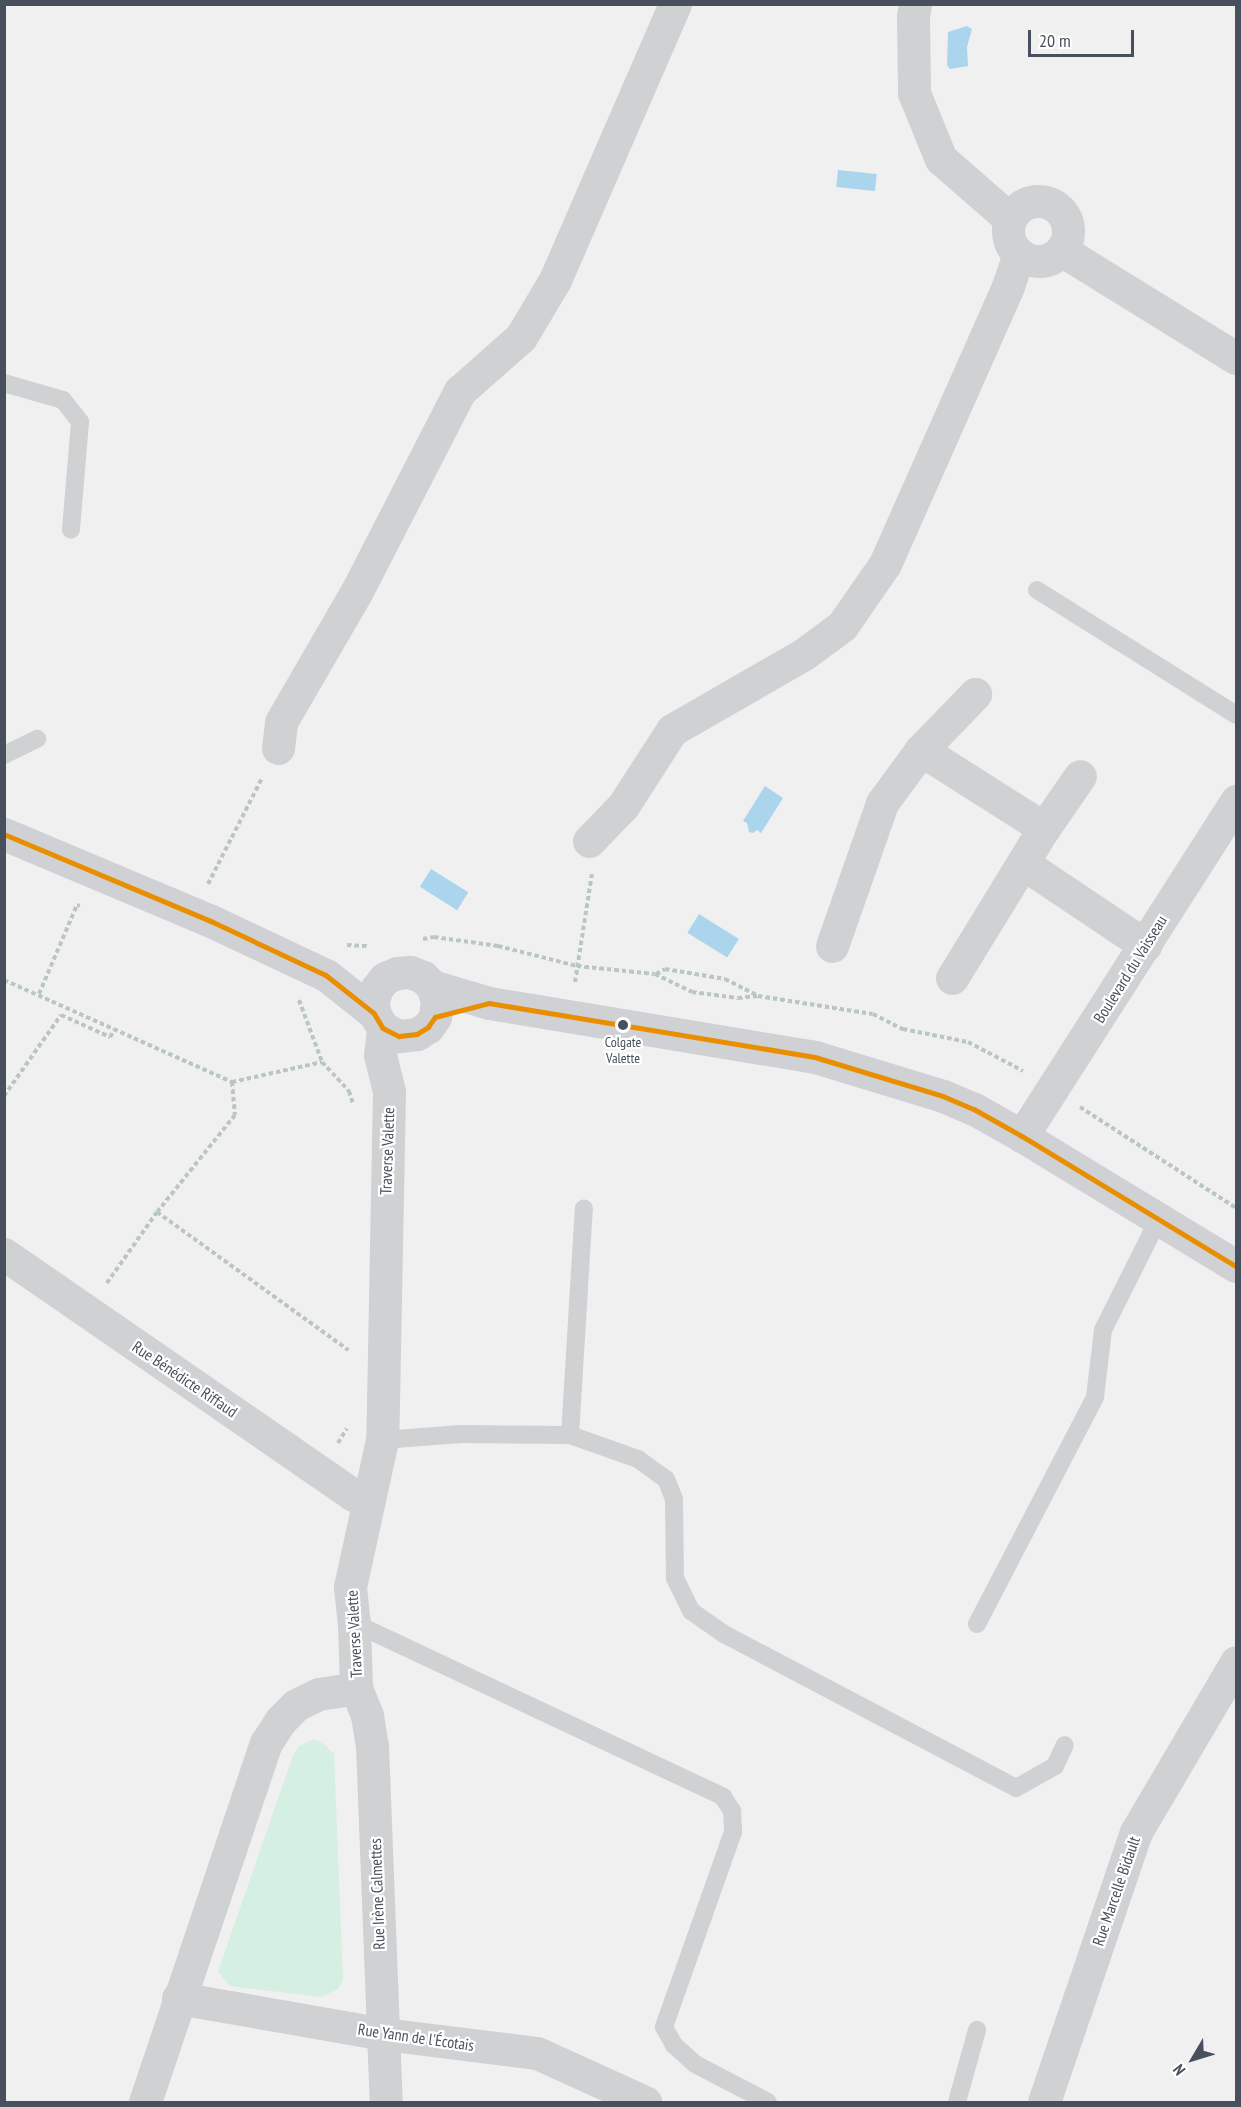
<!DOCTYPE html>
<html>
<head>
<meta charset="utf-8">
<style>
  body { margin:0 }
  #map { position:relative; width:1241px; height:2107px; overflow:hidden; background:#f1f0f0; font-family:"PT Sans Narrow",sans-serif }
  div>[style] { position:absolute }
  .green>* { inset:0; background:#d5efe2 }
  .water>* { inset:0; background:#aad5ec; transform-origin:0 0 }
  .path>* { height:4px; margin-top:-2px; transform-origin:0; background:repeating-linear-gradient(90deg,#bac6c4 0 4.5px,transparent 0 7.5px) }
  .lane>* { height:18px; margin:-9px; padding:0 9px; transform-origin:9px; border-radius:9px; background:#cfd1d3 }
  .street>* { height:33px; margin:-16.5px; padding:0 16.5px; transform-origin:16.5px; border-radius:16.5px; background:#cfd1d3 }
  .street>.ring { margin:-16.5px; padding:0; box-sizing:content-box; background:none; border:33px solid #cfd1d3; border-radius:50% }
  .secondary>* { height:33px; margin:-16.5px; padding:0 16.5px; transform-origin:16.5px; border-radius:16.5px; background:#cfd1d5 }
  .bus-1>* { height:4.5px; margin:-2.25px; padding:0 2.25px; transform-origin:2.25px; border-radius:2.25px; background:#e98e00 }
  .dots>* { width:16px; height:16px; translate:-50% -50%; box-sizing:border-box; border:3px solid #fff; border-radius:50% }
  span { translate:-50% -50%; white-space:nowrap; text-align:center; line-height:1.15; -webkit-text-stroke:4.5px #fff; paint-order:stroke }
  .bus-label { font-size:14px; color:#47505c }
  .street-label { font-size:16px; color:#47505c }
  .frame { position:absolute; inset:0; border:6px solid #47505c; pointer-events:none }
  .north { position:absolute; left:1163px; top:2029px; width:60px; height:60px; -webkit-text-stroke:4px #fff; paint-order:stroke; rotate:232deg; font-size:16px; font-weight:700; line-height:24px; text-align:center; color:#47505c }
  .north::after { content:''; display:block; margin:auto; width:21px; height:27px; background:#47505c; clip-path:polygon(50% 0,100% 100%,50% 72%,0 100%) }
  .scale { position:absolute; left:1028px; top:30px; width:106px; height:27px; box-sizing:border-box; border:3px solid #47505c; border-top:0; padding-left:8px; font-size:18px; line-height:21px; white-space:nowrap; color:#47505c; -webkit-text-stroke:4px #fff; paint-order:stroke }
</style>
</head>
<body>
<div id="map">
  <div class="green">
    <div style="clip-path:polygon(314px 1739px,325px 1745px,334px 1754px,343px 1979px,338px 1989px,321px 1997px,230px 1986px,218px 1972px,220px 1966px,292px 1758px,298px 1747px)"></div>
  </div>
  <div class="water">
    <div style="clip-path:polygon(967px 26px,972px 29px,967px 47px,968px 66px,950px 69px,947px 65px,948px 32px)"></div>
    <div style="left:838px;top:170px;width:39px;height:17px;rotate:6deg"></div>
    <div style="clip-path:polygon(765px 786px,783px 798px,761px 833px,757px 830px,753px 833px,749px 832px,747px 823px,743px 821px)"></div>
    <div style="left:431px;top:869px;width:44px;height:21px;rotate:32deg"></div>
    <div style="left:699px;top:914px;width:47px;height:22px;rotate:32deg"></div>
  </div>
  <div class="path">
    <div style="left:208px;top:884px;width:119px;rotate:-63deg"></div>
    <div style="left:423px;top:939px;width:11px;rotate:-10deg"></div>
    <div style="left:434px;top:937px;width:65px;rotate:8deg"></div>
    <div style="left:498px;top:946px;width:81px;rotate:14.2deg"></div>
    <div style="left:577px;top:966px;width:78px;rotate:5.9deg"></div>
    <div style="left:655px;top:974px;width:41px;rotate:25.9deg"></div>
    <div style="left:692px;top:992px;width:46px;rotate:7.4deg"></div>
    <div style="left:738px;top:998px;width:20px;rotate:-6deg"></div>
    <div style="left:758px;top:996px;width:116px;rotate:8.9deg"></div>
    <div style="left:873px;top:1014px;width:34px;rotate:27deg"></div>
    <div style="left:903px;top:1029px;width:66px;rotate:11.3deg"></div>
    <div style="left:968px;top:1042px;width:62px;rotate:27.8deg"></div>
    <div style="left:347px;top:945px;width:22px;rotate:3deg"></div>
    <div style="left:656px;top:974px;width:10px;rotate:-29deg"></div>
    <div style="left:665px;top:969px;width:61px;rotate:9.5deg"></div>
    <div style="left:725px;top:979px;width:35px;rotate:27deg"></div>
    <div style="left:4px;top:980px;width:250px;rotate:24.1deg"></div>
    <div style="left:232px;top:1082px;width:33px;rotate:85deg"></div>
    <div style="left:235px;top:1115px;width:124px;rotate:128.8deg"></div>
    <div style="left:157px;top:1212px;width:87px;rotate:125.2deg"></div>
    <div style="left:575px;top:982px;width:109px;rotate:-81.1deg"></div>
    <div style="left:39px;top:994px;width:97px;rotate:-66.9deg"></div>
    <div style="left:77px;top:905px;width:3px;rotate:18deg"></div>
    <div style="left:299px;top:1000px;width:66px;rotate:69.6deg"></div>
    <div style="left:232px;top:1082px;width:92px;rotate:-12.5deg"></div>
    <div style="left:322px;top:1062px;width:40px;rotate:47deg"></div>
    <div style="left:349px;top:1091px;width:14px;rotate:73deg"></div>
    <div style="left:4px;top:1096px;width:99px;rotate:-54.9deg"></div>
    <div style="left:61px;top:1015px;width:54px;rotate:24.2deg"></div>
    <div style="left:110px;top:1037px;width:9px;rotate:-58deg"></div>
    <div style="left:1080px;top:1107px;width:186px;rotate:32.9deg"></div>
    <div style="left:157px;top:1212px;width:236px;rotate:35.8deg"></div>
    <div style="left:338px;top:1443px;width:17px;rotate:-59deg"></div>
  </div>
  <div class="lane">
    <div style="left:4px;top:383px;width:61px;rotate:16.1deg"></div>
    <div style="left:63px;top:400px;width:28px;rotate:52deg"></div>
    <div style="left:80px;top:422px;width:108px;rotate:94.8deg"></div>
    <div style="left:1037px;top:590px;width:235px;rotate:32.1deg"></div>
    <div style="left:4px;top:755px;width:37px;rotate:-26deg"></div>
    <div style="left:570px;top:1435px;width:227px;rotate:-86.5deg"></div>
    <div style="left:382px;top:1440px;width:79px;rotate:-4.3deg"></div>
    <div style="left:461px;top:1434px;width:109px;rotate:0.5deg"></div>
    <div style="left:570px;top:1435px;width:72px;rotate:19.4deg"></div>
    <div style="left:638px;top:1459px;width:34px;rotate:36deg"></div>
    <div style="left:666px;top:1479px;width:22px;rotate:68deg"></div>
    <div style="left:674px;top:1499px;width:79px;rotate:89.3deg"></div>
    <div style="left:675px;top:1578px;width:37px;rotate:64deg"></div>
    <div style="left:691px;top:1611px;width:40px;rotate:34.9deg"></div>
    <div style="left:724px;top:1634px;width:330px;rotate:27.8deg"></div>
    <div style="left:1016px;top:1788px;width:45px;rotate:-29.4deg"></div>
    <div style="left:1055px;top:1766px;width:23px;rotate:-65deg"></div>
    <div style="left:354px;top:1623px;width:408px;rotate:25.2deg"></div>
    <div style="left:723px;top:1797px;width:17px;rotate:57deg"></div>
    <div style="left:732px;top:1811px;width:21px;rotate:87deg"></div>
    <div style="left:733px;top:1832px;width:207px;rotate:109.5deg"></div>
    <div style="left:664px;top:2027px;width:21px;rotate:61deg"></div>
    <div style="left:674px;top:2045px;width:28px;rotate:42deg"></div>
    <div style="left:695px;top:2064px;width:82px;rotate:27.5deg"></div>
    <div style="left:977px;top:1624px;width:256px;rotate:-62.5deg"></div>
    <div style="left:1095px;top:1397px;width:67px;rotate:-83.2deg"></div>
    <div style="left:1103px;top:1330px;width:125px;rotate:-63.4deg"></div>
    <div style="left:957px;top:2102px;width:75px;rotate:-74.5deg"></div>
  </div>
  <div class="street">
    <div style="left:915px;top:4px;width:13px;rotate:99deg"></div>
    <div style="left:913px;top:17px;width:76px;rotate:89.2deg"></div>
    <div style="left:914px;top:93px;width:71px;rotate:67.8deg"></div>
    <div style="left:941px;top:159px;width:91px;rotate:41deg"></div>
    <div class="ring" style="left:1008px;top:201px;width:27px;height:27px"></div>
    <div style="left:1064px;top:248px;width:14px;rotate:45deg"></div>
    <div style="left:1074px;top:258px;width:190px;rotate:31.7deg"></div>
    <div style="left:278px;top:748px;width:26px;rotate:-83deg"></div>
    <div style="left:281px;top:722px;width:151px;rotate:-59.9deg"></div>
    <div style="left:357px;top:591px;width:225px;rotate:-62.8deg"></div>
    <div style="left:460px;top:391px;width:81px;rotate:-41.5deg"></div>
    <div style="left:521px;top:337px;width:66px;rotate:-59.2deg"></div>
    <div style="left:555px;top:280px;width:301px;rotate:-66.5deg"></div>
    <div style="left:921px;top:750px;width:146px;rotate:32.4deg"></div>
    <div style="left:589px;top:841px;width:49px;rotate:-45.8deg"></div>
    <div style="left:623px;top:806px;width:90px;rotate:-57.2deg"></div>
    <div style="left:672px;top:730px;width:152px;rotate:-29.9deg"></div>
    <div style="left:804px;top:654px;width:47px;rotate:-36.4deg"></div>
    <div style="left:842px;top:626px;width:75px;rotate:-55.3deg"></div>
    <div style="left:885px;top:564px;width:304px;rotate:-66.1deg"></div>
    <div style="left:1008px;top:286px;width:34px;rotate:-71deg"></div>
    <div style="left:1024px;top:864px;width:146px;rotate:33.8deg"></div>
    <div style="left:832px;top:946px;width:151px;rotate:-70.7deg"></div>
    <div style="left:882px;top:803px;width:66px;rotate:-53.7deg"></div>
    <div style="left:921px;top:750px;width:78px;rotate:-46deg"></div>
    <div style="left:952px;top:978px;width:176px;rotate:-58.5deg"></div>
    <div style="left:1044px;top:828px;width:63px;rotate:-55.3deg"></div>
    <div style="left:383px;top:1028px;width:27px;rotate:96deg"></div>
    <div style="left:380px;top:1055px;width:37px;rotate:76deg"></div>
    <div style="left:389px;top:1091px;width:349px;rotate:91.1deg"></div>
    <div style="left:382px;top:1440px;width:150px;rotate:102.3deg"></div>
    <div style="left:350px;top:1587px;width:36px;rotate:84deg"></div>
    <div style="left:354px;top:1623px;width:65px;rotate:88.2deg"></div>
    <div style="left:356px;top:1688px;width:29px;rotate:68deg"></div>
    <div style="left:367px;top:1715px;width:30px;rotate:81deg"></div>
    <div style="left:372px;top:1745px;width:357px;rotate:87.8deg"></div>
    <div style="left:1022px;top:1136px;width:398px;rotate:-57.4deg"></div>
    <div style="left:4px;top:1254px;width:424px;rotate:34.6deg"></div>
    <div style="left:353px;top:1495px;width:16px;rotate:22deg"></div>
    <div style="left:178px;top:1998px;width:209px;rotate:9.9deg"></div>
    <div style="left:384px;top:2034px;width:154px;rotate:7.1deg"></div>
    <div style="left:537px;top:2053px;width:119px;rotate:24.4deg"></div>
    <div style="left:145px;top:2102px;width:379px;rotate:-71.4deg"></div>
    <div style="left:266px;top:1743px;width:27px;rotate:-57deg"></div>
    <div style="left:281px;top:1720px;width:21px;rotate:-45deg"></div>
    <div style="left:296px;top:1705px;width:25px;rotate:-26deg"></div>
    <div style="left:319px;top:1694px;width:37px;rotate:-9deg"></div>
    <div style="left:1044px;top:2102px;width:285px;rotate:-71.2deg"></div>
    <div style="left:1136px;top:1832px;width:197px;rotate:-59.5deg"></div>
  </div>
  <div class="secondary">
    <div style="left:4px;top:834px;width:225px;rotate:22.8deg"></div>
    <div style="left:211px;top:921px;width:127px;rotate:25.2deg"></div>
    <div style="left:326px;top:975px;width:61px;rotate:38.4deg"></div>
    <div style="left:374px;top:1013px;width:17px;rotate:59deg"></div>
    <div style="left:383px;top:1028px;width:18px;rotate:27deg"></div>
    <div style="left:399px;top:1036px;width:18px;rotate:-6deg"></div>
    <div style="left:417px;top:1034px;width:13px;rotate:-32deg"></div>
    <div style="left:428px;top:1027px;width:12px;rotate:-55deg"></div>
    <div style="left:435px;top:1017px;width:16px;rotate:-83deg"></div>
    <div style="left:437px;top:1001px;width:16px;rotate:-108deg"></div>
    <div style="left:432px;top:986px;width:13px;rotate:-135deg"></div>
    <div style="left:423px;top:977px;width:14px;rotate:-159deg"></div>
    <div style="left:410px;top:972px;width:13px;rotate:176deg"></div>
    <div style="left:397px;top:973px;width:13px;rotate:157deg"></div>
    <div style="left:385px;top:978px;width:13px;rotate:129deg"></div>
    <div style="left:377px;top:988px;width:13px;rotate:108deg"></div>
    <div style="left:373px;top:1000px;width:13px;rotate:86deg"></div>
    <div style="left:432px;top:986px;width:59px;rotate:16.6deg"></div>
    <div style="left:489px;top:1003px;width:330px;rotate:9.4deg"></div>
    <div style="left:815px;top:1057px;width:134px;rotate:16.9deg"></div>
    <div style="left:943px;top:1096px;width:34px;rotate:23deg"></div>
    <div style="left:974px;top:1109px;width:55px;rotate:29.4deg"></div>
    <div style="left:1022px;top:1136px;width:250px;rotate:31.3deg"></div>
  </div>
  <div class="bus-1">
    <div style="left:4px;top:834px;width:225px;rotate:22.8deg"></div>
    <div style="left:211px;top:921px;width:127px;rotate:25.2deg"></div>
    <div style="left:326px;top:975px;width:61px;rotate:38.4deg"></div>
    <div style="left:374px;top:1013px;width:17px;rotate:59deg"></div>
    <div style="left:383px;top:1028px;width:18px;rotate:27deg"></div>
    <div style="left:399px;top:1036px;width:18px;rotate:-6deg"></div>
    <div style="left:417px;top:1034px;width:13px;rotate:-32deg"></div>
    <div style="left:428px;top:1027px;width:12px;rotate:-55deg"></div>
    <div style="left:435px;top:1017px;width:56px;rotate:-14.5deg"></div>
    <div style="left:489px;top:1003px;width:330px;rotate:9.4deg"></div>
    <div style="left:815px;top:1057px;width:134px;rotate:16.9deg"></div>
    <div style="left:943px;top:1096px;width:34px;rotate:23deg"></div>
    <div style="left:974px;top:1109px;width:55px;rotate:29.4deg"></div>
    <div style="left:1022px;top:1136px;width:250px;rotate:31.3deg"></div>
  </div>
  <div class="dots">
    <div style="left:623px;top:1025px;background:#47505c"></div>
  </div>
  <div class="bus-label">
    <span style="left:623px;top:1050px">Colgate<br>Valette</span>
  </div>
  <div class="street-label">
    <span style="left:1130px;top:969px;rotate:-58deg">Boulevard du Vaisseau</span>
    <span style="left:387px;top:1151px;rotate:-88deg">Traverse Valette</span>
    <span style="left:185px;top:1379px;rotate:34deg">Rue Bénédicte Riffaud</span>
    <span style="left:354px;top:1634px;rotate:-93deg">Traverse Valette</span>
    <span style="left:1116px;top:1891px;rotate:-71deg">Rue Marcelle Bidault</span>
    <span style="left:377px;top:1894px;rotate:-92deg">Rue Irène Calmettes</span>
    <span style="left:416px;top:2037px;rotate:8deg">Rue Yann de l'Écotais</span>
  </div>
  <div class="frame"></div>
  <div class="north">N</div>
  <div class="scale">20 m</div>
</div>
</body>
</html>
